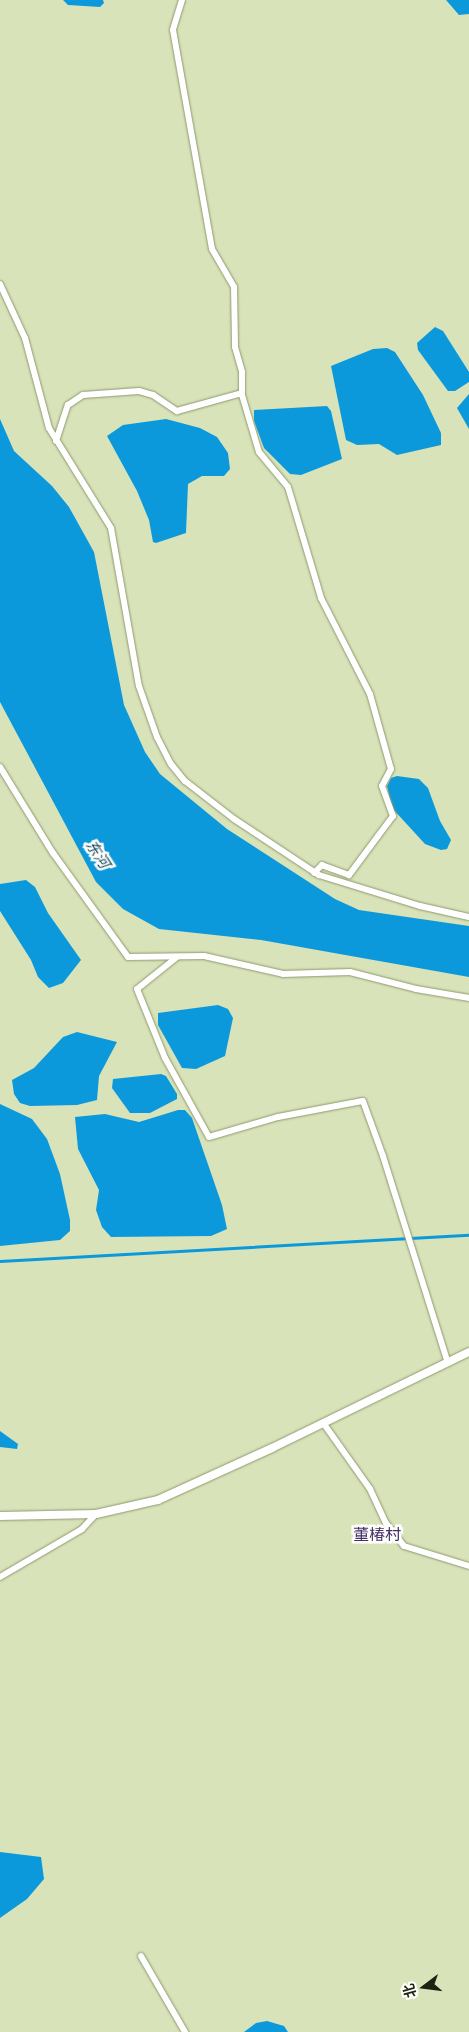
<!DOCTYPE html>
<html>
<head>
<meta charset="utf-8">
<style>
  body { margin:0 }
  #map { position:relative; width:469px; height:2032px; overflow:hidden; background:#d8e3b9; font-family:Manrope,"Noto Sans SC",sans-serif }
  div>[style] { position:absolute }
  .water>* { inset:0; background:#0c99dc }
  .stream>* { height:2.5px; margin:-1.25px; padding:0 1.25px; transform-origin:1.25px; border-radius:1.25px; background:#0c99dc }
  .roads { filter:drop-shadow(0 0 1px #8f9971) drop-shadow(0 0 1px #8f9971) }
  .minor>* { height:6px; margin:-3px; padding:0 3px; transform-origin:3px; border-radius:3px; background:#fff }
  .tertiary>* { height:8px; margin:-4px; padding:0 4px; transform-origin:4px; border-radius:4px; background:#fff }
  span { translate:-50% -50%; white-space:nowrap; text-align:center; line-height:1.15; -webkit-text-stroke:5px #fefffa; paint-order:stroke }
  .water-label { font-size:15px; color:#1a4966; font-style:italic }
  .quarter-label { font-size:16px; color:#452e69 }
  .north { position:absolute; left:399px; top:1962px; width:50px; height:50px; -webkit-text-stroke:4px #fefffa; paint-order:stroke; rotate:255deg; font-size:14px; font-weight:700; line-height:20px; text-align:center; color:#1e2212 }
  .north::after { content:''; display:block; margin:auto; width:18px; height:22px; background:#1e2212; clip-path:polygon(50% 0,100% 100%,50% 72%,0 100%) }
</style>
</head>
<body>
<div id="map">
  <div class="water">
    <i style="clip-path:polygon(63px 0,103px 0,104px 3px,100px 7px,68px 5px)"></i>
    <i style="clip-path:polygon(446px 0,469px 0,469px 14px,459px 15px)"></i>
    <i style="clip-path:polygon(435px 327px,443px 331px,469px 372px,469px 382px,455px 391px,448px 391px,418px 350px,417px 343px)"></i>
    <i style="clip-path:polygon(387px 348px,395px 352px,423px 395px,441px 433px,441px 445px,397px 455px,379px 444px,357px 445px,346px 440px,331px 366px,373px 349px)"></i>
    <i style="clip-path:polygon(469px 394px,469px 429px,457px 408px)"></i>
    <i style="clip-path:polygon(327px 406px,331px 411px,342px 459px,301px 475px,290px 474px,264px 448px,254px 421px,254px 410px)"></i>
    <i style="clip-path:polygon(0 419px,14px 451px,52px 486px,69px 507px,94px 552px,124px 705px,145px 752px,160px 774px,227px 829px,335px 899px,359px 910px,469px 926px,469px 977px,261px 940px,159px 929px,123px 909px,96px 882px,0 702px)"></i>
    <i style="clip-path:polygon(166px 419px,200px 428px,217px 437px,228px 453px,230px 469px,224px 476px,202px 476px,188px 484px,186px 533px,156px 543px,153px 542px,149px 520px,137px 491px,107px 436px,123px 425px)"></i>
    <i style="clip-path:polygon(397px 776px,419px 779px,428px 788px,440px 821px,451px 840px,447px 849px,441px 850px,425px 844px,392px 808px,387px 786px,391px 778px)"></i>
    <i style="clip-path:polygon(26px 880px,35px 887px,48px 913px,81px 960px,63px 983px,49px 988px,38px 977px,31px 960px,0 911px,0 884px)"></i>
    <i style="clip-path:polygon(218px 1005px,228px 1009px,233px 1018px,225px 1056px,196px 1069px,182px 1068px,158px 1025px,158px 1013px)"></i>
    <i style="clip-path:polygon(77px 1032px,117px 1042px,99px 1076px,97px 1100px,77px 1105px,30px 1106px,20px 1103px,14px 1094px,12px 1080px,34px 1068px,63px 1037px)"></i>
    <i style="clip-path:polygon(161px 1074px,166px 1076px,177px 1094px,177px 1099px,150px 1113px,130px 1113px,112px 1088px,113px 1079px)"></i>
    <i style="clip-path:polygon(0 1104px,32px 1119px,47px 1139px,60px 1174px,70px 1220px,70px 1231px,60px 1240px,0 1246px)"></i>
    <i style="clip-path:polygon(178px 1110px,185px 1110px,192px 1118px,222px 1205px,227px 1229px,211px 1236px,111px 1237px,102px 1227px,96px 1210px,99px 1190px,78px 1149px,75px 1117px,105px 1114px,139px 1122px)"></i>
    <i style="clip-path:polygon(0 1431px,18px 1444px,17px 1449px,0 1447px)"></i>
    <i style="clip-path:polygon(0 1852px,41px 1857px,44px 1879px,27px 1899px,0 1918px)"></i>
    <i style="clip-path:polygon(267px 2021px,284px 2026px,288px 2032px,244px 2032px,256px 2023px)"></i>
  </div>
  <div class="stream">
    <i style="left:0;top:1261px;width:470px;rotate:-3.2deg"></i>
  </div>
  <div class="roads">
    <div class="minor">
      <i style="left:182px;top:0;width:31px;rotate:107deg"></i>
      <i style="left:173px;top:30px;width:222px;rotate:79.9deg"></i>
      <i style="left:212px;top:249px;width:44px;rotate:59.9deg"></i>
      <i style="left:234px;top:287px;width:60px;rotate:89deg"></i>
      <i style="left:235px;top:347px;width:26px;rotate:74deg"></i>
      <i style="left:242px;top:372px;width:23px;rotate:90deg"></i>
      <i style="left:242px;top:395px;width:59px;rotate:73.4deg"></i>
      <i style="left:259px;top:452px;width:45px;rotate:50.4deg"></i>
      <i style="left:288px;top:487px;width:116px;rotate:73.4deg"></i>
      <i style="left:321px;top:598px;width:108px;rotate:63deg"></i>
      <i style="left:370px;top:694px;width:78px;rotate:74.4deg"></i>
      <i style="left:391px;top:769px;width:19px;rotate:118deg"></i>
      <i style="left:382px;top:786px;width:32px;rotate:70deg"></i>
      <i style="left:393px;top:816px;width:25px;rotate:127deg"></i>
      <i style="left:378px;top:836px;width:49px;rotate:126.6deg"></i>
      <i style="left:349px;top:875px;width:29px;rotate:-160deg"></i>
      <i style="left:322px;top:865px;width:11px;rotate:135deg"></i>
      <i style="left:0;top:284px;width:60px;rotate:65.2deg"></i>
      <i style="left:25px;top:338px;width:93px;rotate:75.1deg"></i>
      <i style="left:49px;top:428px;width:118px;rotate:58.2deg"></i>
      <i style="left:111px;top:528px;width:160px;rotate:80deg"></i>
      <i style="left:139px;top:686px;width:54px;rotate:70.6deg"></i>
      <i style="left:157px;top:737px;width:30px;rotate:63deg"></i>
      <i style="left:171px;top:764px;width:22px;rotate:51deg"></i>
      <i style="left:185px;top:781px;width:62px;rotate:37.8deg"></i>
      <i style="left:234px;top:819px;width:102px;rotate:33.4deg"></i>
      <i style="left:319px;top:875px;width:106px;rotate:17.1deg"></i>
      <i style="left:420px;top:906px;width:50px;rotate:12.7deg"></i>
      <i style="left:56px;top:441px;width:38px;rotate:-72deg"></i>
      <i style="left:68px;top:405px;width:18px;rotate:-34deg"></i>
      <i style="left:83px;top:395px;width:56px;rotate:-4.1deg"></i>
      <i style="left:139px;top:391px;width:15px;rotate:16deg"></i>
      <i style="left:153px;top:395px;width:29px;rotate:34deg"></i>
      <i style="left:177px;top:411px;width:67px;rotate:-15.5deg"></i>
      <i style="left:0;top:767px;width:101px;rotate:58.4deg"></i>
      <i style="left:53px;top:853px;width:128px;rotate:54.2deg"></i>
      <i style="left:128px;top:957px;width:76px;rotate:-0.8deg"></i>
      <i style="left:204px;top:956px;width:81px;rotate:12.8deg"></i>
      <i style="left:283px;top:974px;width:67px;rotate:-1.7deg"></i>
      <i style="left:350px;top:972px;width:68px;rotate:14.4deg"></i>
      <i style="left:416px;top:989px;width:54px;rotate:9.6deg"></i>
      <i style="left:177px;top:957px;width:51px;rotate:141.3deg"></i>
      <i style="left:137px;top:989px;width:74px;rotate:67.9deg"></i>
      <i style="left:165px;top:1058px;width:90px;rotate:60.9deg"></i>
      <i style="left:209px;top:1137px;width:72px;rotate:-16.2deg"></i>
      <i style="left:278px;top:1117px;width:86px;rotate:-10.7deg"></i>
      <i style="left:363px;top:1101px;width:59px;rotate:70deg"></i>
      <i style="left:383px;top:1156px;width:217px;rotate:72.6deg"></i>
      <i style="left:324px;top:1424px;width:80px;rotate:54.7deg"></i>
      <i style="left:370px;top:1489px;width:38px;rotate:65deg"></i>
      <i style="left:386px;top:1523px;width:29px;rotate:52deg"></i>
      <i style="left:404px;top:1546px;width:68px;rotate:17.1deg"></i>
      <i style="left:0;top:1577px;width:95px;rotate:-30.3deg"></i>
      <i style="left:82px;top:1529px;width:21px;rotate:-47deg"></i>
      <i style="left:141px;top:1956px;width:88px;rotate:59.9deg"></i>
    </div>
    <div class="tertiary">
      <i style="left:0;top:1516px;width:96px;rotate:-1.2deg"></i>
      <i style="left:96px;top:1514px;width:64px;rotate:-12.7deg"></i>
      <i style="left:158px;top:1500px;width:125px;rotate:-24.5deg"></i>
      <i style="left:272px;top:1448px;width:219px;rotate:-26deg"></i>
    </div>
  </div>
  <div class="water-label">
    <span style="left:98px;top:854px;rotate:57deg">东河</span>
  </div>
  <div class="quarter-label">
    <span style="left:377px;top:1534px">董椿村</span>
  </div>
  <div class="north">北</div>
</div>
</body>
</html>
